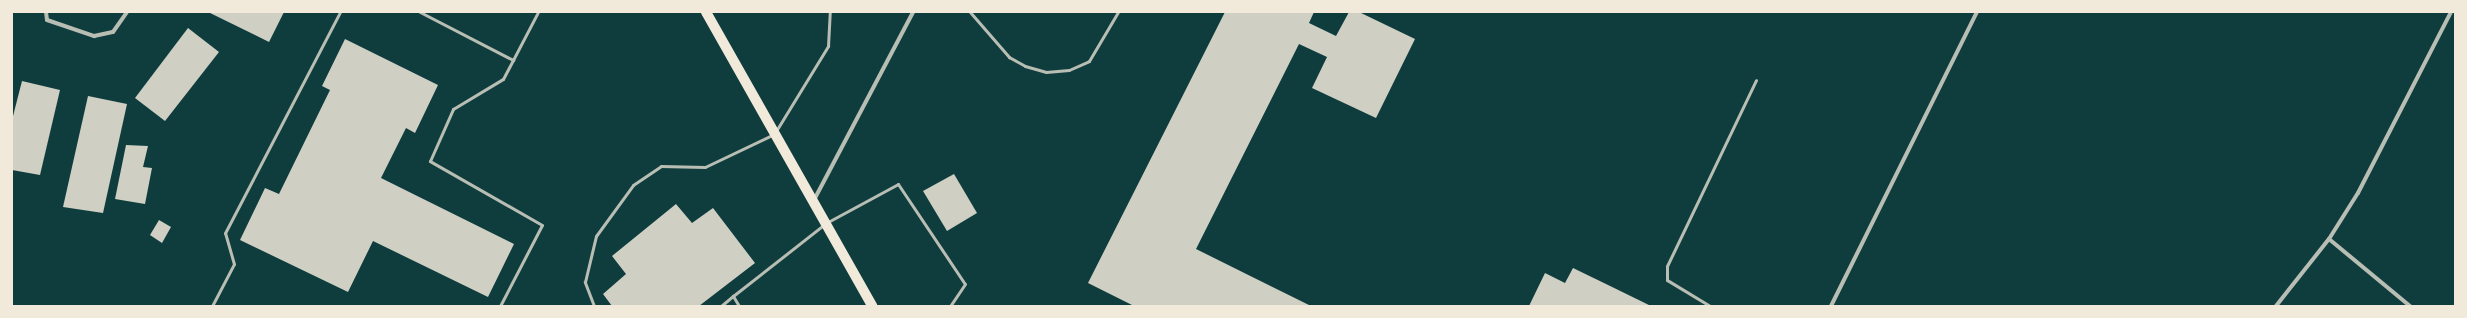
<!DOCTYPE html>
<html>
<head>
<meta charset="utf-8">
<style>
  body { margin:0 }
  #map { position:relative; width:2467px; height:318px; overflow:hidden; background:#0f3d3e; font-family:"Source Sans 3",sans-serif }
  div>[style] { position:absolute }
  .building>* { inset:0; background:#cfcfc3 }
  .service>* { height:3px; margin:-1.5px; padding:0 1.5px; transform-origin:1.5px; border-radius:1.5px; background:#b8beb3 }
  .minor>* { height:4px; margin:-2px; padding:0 2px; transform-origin:2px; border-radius:2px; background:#b8beb3 }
  .primary>* { height:10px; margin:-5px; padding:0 5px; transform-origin:5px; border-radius:5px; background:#f1e9da }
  span { translate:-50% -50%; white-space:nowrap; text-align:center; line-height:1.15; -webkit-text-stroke:4px #f1e9da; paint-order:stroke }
  .frame { position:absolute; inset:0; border:13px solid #f1e9da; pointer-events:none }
</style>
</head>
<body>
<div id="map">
  <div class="building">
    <i style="clip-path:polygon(208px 12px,284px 12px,269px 42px)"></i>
    <i style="clip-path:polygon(1225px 12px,1314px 12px,1309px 23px,1336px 36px,1349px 12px,1359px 12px,1415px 39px,1376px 118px,1312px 88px,1327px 57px,1299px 44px,1196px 249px,1311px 306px,1134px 306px,1088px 283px)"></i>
    <i style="clip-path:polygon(188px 28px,219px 52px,165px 121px,135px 98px)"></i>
    <i style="clip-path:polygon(345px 39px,438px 85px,415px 133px,406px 128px,381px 178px,514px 244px,488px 297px,373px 241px,348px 292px,240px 240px,265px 188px,279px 194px,330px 90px,322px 86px)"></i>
    <i style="clip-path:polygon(22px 81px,60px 90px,40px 175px,12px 170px,12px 120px)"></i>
    <i style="clip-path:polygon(88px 96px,127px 104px,103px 213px,63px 207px)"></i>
    <i style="clip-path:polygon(126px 145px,148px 146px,143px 167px,152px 168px,145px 204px,115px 199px)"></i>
    <i style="clip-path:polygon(954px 174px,977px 213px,947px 231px,923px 191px)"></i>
    <i style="clip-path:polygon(676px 204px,692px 223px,713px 208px,755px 263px,699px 306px,612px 306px,603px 294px,626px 274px,612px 256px)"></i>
    <i style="clip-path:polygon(159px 220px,171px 227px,162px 243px,150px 235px)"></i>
    <i style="clip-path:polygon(1573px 268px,1606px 284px,1651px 306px,1529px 306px,1545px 273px,1565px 283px)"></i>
  </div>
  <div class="service">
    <i style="left:420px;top:12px;width:105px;rotate:27.3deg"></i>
    <i style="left:970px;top:12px;width:60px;rotate:49.1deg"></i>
    <i style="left:1009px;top:57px;width:18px;rotate:29deg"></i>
    <i style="left:1025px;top:66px;width:22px;rotate:16deg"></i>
    <i style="left:1046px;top:72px;width:23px;rotate:-5deg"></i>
    <i style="left:1069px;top:70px;width:22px;rotate:-24deg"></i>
    <i style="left:1089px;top:61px;width:57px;rotate:-59.4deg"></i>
    <i style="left:776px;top:131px;width:100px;rotate:-58.5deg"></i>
    <i style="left:828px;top:46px;width:34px;rotate:-87deg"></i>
    <i style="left:212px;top:306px;width:47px;rotate:-62.4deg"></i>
    <i style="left:234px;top:264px;width:32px;rotate:-106deg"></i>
    <i style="left:225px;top:233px;width:249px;rotate:-62.5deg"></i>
    <i style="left:500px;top:306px;width:91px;rotate:-62.6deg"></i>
    <i style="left:542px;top:225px;width:129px;rotate:-150.3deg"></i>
    <i style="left:430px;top:161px;width:57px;rotate:-66.1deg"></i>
    <i style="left:453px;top:109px;width:58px;rotate:-31deg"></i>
    <i style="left:503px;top:79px;width:76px;rotate:-62.4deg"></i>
    <i style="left:594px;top:306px;width:26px;rotate:-111deg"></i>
    <i style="left:585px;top:282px;width:47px;rotate:-76.6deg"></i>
    <i style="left:596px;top:236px;width:63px;rotate:-54deg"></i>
    <i style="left:633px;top:185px;width:34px;rotate:-34deg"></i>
    <i style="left:661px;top:166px;width:44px;rotate:1.3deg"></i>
    <i style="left:705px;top:167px;width:74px;rotate:-25.5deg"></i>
    <i style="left:721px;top:306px;width:16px;rotate:-40deg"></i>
    <i style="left:739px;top:306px;width:12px;rotate:-121deg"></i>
    <i style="left:733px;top:296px;width:118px;rotate:-38.1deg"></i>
    <i style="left:826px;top:223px;width:82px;rotate:-28.4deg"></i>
    <i style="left:898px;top:184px;width:120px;rotate:56.2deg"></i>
    <i style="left:965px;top:284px;width:27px;rotate:124deg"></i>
    <i style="left:1710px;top:306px;width:50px;rotate:-148.8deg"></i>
    <i style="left:1667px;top:280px;width:14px;rotate:-90deg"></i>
    <i style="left:1667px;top:266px;width:206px;rotate:-64.4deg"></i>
  </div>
  <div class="minor">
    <i style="left:46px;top:12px;width:8px;rotate:83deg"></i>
    <i style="left:47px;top:20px;width:50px;rotate:18.8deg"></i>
    <i style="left:94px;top:36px;width:19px;rotate:-12deg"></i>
    <i style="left:113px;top:32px;width:24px;rotate:-55deg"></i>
    <i style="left:814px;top:200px;width:212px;rotate:-62.2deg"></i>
    <i style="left:2329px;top:239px;width:105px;rotate:39.6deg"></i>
    <i style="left:1831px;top:306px;width:328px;rotate:-63.6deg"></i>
    <i style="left:2276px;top:306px;width:85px;rotate:-51.7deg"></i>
    <i style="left:2329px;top:239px;width:54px;rotate:-57.8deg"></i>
    <i style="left:2358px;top:193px;width:203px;rotate:-62.8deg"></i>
  </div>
  <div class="primary">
    <i style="left:706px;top:12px;width:338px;rotate:60.5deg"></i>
  </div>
  <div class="frame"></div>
</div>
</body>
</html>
